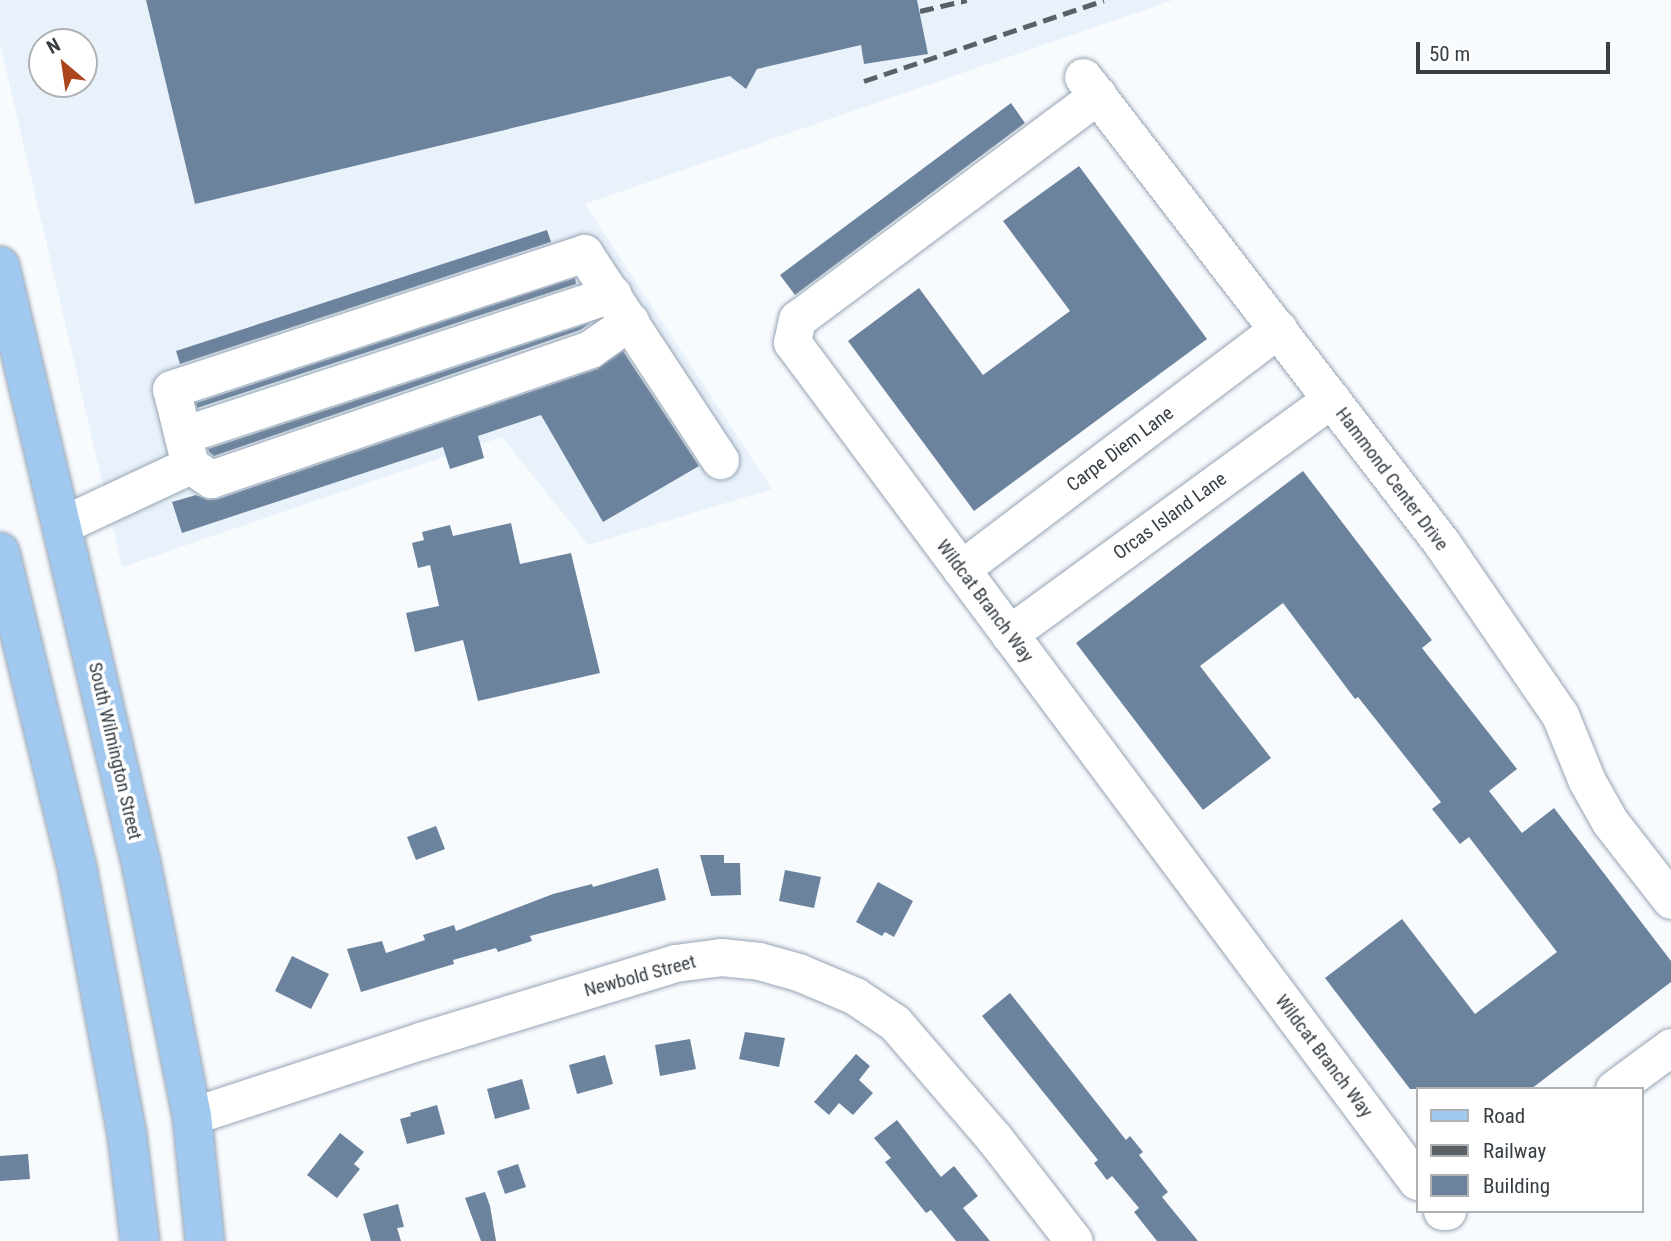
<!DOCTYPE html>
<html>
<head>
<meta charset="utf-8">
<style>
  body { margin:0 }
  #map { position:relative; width:1671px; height:1241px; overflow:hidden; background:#f8fbfe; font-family:"Roboto Condensed",sans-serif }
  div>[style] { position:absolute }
  .built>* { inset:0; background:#e9f2fb }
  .building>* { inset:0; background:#6c839d }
  .roads { filter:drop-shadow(0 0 2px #96a5b4) drop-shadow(0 0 2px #96a5b4) }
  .minor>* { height:37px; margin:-18.5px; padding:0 18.5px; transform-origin:18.5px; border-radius:18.5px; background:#fff }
  .major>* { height:38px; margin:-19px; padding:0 19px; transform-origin:19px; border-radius:19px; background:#a1c8ef }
  .rail>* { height:5px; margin-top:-2.5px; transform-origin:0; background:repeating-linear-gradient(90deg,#5a6066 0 14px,transparent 0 21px) }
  span { translate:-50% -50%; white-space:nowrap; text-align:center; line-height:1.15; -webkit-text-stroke:7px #fff; paint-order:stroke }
  .street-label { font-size:19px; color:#373e44 }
  .legend { position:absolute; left:1416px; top:1087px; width:228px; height:126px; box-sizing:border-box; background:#fff; border:2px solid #afb2b4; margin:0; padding:9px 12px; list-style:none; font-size:21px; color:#373e44 }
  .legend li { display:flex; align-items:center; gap:14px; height:35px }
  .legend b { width:35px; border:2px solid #afb2b4 }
  .north { position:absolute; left:28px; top:28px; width:70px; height:70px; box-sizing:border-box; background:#fff; border:2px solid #afb2b4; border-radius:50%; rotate:331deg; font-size:19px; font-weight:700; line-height:28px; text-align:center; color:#373e44 }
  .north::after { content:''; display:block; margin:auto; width:24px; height:32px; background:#ac461d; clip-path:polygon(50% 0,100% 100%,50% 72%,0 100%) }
  .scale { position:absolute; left:1416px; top:42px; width:194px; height:32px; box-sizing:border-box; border:4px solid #373e44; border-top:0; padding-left:9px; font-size:21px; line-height:24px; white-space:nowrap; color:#373e44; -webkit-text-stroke:5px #fff; paint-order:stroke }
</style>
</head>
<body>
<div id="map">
  <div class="built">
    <i style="clip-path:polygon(evenodd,0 0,1173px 0,585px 204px,772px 489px,588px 545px,502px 437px,122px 567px,0 44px,0 0,42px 42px,84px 42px,84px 84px,42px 84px,42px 42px)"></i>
  </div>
  <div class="building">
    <i style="clip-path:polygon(146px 0,917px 0,928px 54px,864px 64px,861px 45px,757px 69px,746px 89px,730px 76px,195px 204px)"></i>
    <i style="clip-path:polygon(1011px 103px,1025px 123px,795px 295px,780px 275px)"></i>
    <i style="clip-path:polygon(1079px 166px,1207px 339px,974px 511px,848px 341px,919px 288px,983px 375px,1070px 311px,1003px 221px)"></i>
    <i style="clip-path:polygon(547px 230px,551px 242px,180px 364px,176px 351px)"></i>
    <i style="clip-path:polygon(575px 278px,576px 284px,197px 408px,196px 403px)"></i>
    <i style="clip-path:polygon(590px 323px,580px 330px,214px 456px,209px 452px,208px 449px)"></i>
    <i style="clip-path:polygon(623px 351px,699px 466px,603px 522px,541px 415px,478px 436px,484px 458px,450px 469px,443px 447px,182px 533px,172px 502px,196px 495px,208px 500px,218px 499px,597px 369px)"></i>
    <i style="clip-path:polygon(1303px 471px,1432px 640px,1422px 648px,1517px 769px,1489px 791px,1522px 833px,1554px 808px,1671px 961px,1671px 982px,1531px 1089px,1410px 1089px,1325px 978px,1402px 919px,1475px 1014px,1557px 952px,1469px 837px,1460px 844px,1432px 809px,1441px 802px,1358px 697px,1355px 699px,1283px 603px,1200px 666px,1271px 758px,1203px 810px,1076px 643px)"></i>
    <i style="clip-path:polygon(511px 523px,520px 564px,571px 553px,600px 673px,478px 701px,463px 640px,415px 652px,406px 613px,439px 606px,430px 565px,418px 568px,412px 543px,424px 540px,422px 532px,450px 525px,453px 536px)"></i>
    <i style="clip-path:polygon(436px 826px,445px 849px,416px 860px,407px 837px)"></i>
    <i style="clip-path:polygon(700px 855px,724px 855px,724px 863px,740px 863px,741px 895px,711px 896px)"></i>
    <i style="clip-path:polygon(658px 868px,666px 900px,530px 936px,532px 941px,498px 952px,496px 948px,453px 960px,454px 964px,361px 992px,347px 949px,382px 941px,386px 953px,425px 940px,423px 935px,454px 925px,456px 931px,553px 894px,592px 884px,593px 887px)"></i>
    <i style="clip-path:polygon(785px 870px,821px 877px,814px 908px,779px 901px)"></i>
    <i style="clip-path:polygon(878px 882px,913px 901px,894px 937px,885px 932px,882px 936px,856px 922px)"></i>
    <i style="clip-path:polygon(292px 956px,329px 974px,311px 1009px,275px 991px)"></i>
    <i style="clip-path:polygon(1010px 993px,1126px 1140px,1130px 1136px,1143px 1152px,1139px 1155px,1168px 1192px,1162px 1197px,1198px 1241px,1157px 1241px,1134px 1212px,1139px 1208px,1112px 1176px,1107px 1180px,1094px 1163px,1098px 1160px,982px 1016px)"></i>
    <i style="clip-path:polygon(745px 1032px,785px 1038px,779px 1067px,739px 1059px)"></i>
    <i style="clip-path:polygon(690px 1039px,696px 1069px,660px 1076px,655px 1045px)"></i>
    <i style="clip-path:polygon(856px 1054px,870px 1066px,859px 1080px,873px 1093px,853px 1115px,839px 1103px,829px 1115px,814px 1102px)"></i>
    <i style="clip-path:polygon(605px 1055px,613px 1084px,577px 1094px,569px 1065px)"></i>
    <i style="clip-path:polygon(522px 1079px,530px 1109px,495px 1119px,487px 1089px)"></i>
    <i style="clip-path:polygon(437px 1105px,445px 1134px,407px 1144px,400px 1119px,411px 1116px,410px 1113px)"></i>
    <i style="clip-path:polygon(897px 1120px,941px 1177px,954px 1166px,978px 1196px,963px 1208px,990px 1241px,956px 1241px,931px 1210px,926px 1213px,885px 1162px,891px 1158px,874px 1138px)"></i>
    <i style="clip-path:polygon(340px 1133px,364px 1152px,354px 1164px,360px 1169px,337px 1198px,307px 1175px)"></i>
    <i style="clip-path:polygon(28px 1154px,30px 1179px,0 1181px,0 1156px)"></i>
    <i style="clip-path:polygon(518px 1164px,526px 1187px,505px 1194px,497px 1171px)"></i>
    <i style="clip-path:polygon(485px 1192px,490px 1206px,496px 1241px,481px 1241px,465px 1198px)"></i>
    <i style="clip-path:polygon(398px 1204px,404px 1227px,397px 1228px,401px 1241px,371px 1241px,363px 1214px)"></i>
  </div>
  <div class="roads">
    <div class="minor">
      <i style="left:1083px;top:77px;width:587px;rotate:52.41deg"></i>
      <i style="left:1441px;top:542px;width:210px;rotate:55.5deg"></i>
      <i style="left:1560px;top:715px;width:71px;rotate:67.8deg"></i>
      <i style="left:1587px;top:781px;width:47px;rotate:60.7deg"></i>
      <i style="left:1610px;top:822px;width:99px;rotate:52deg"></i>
      <i style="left:1098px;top:95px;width:375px;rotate:143.3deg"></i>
      <i style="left:797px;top:319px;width:24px;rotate:102deg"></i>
      <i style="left:792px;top:342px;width:1046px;rotate:53.32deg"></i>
      <i style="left:183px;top:435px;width:452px;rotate:-18.2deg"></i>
      <i style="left:190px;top:465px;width:25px;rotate:34deg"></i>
      <i style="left:211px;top:479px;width:401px;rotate:-18.9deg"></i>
      <i style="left:590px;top:349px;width:49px;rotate:-35deg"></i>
      <i style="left:62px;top:525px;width:141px;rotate:-25.1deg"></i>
      <i style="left:190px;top:465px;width:78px;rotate:-104deg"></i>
      <i style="left:171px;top:389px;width:435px;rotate:-18.2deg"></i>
      <i style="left:584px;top:253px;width:248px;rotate:56.7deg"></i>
      <i style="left:961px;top:569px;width:398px;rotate:-37.1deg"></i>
      <i style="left:1009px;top:634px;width:399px;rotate:-36.1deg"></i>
      <i style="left:1614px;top:1089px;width:71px;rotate:-36.4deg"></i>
      <i style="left:192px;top:1116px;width:240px;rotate:-18.2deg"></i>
      <i style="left:420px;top:1041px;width:267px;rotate:-17deg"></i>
      <i style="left:675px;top:963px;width:46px;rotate:-7.4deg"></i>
      <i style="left:721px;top:957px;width:38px;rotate:6deg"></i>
      <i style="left:759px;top:961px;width:41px;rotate:15.8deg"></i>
      <i style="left:798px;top:972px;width:62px;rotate:22.8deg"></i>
      <i style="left:855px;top:996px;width:48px;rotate:34deg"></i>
      <i style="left:895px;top:1023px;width:152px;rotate:49.3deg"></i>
      <i style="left:994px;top:1138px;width:130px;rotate:52.2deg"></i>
      <i style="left:1442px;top:1211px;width:5px"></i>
    </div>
    <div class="major">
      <i style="left:0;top:266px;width:613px;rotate:76.71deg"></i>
      <i style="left:141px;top:863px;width:258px;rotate:78.6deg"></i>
      <i style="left:192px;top:1116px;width:126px;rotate:84.1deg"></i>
      <i style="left:0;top:552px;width:330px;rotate:76.3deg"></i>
      <i style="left:78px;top:873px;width:267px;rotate:79.4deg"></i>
      <i style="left:127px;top:1135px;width:107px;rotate:83deg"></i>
    </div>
  </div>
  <div class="rail">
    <i style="left:920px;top:11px;width:48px;rotate:-13.2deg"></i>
    <i style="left:864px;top:81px;width:253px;rotate:-18.6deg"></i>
  </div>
  <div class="street-label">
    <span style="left:1120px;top:449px;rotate:-37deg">Carpe Diem Lane</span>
    <span style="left:1392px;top:479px;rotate:53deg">Hammond Center Drive</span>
    <span style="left:1170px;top:516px;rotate:-36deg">Orcas Island Lane</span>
    <span style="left:985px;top:601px;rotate:53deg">Wildcat Branch Way</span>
    <span style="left:115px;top:751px;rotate:77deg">South Wilmington Street</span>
    <span style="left:640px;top:976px;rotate:-15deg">Newbold Street</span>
    <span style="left:1324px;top:1056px;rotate:53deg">Wildcat Branch Way</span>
  </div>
  <ul class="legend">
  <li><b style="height:9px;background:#a1c8ef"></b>Road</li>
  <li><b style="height:9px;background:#5a6066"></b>Railway</li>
  <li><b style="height:19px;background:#6c839d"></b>Building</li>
  </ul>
  <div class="north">N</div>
  <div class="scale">50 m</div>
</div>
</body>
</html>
